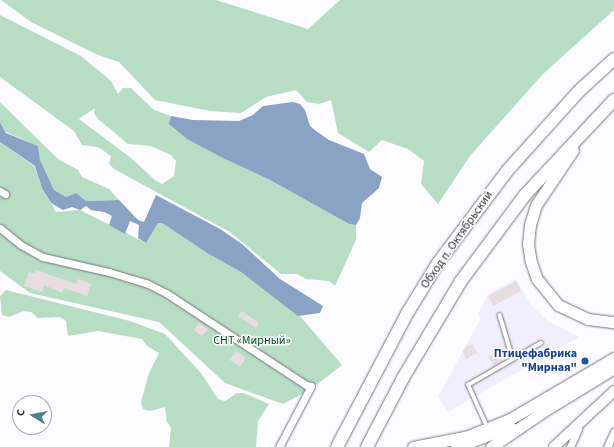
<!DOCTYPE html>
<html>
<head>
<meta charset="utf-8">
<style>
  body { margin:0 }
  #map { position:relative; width:614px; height:447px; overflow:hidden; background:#fcfbff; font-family:"Source Sans 3",sans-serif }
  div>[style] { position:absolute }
  .built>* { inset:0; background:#f1effd }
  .green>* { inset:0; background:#b8ddc5 }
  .water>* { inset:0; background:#8aa2c4 }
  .building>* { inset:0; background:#e8dde0 }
  .roads { filter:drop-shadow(0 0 1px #77757e) drop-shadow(0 0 1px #77757e) }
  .service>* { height:3.5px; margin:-1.75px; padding:0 1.75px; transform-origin:1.75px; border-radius:1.75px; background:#fff }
  .minor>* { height:7px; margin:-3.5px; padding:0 3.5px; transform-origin:3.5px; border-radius:3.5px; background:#fff }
  .secondary>* { height:10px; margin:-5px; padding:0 5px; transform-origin:5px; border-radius:5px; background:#fff }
  .primary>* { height:11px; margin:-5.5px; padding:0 5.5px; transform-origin:5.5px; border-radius:5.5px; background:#fff }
  .trunk>* { height:12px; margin:-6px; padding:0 6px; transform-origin:6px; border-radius:6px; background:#fff }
  .dots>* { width:11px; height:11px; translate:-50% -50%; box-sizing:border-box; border:2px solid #fff; border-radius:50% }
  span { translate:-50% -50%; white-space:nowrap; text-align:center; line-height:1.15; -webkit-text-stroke:3px #fff; paint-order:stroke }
  .street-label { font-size:12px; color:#2b2b2e }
  .park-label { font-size:12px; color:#044d2c }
  .transit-label { font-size:12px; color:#164399; font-weight:700 }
  .right { translate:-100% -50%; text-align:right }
  .north { position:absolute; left:12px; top:395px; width:40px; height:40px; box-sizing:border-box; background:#fff; border:1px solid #aaaaab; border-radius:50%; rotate:281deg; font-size:11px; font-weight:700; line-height:16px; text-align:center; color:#2b2b2e }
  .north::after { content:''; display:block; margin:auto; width:14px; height:18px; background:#428595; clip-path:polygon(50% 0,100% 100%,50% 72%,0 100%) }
</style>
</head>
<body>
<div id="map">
  <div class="built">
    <i style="clip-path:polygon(516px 279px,532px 306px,547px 320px,579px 337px,448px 412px,438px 397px,481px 318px,478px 315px,488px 294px)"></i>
  </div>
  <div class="green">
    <i style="clip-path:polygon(1px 0,216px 0,308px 29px,340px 0,614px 0,614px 10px,543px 74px,470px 156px,438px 204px,421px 184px,424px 161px,408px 149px,382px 140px,369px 152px,338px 133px,331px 100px,319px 104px,307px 102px,296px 90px,266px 97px,241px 113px,210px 111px,155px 100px,119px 62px,98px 55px,31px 22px)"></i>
    <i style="clip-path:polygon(evenodd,0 15px,81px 56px,111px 81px,118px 94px,123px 88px,131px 88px,154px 110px,171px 116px,170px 124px,227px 160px,270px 180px,349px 224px,356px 225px,356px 240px,335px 286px,329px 281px,306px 279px,297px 274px,281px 274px,230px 232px,114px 169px,109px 164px,111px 156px,98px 147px,82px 145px,74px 131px,0 77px,0 15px,95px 108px,94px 113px,98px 119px,128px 144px,151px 146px,171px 155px,176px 161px,174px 176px,162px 184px,155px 180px,131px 158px,79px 119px,95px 108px)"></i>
    <i style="clip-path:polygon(0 102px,58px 159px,78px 170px,82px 177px,109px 189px,119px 200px,86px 201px,76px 193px,66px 197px,54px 190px,40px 160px,38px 146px,6px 132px,0 122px)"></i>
    <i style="clip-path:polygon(0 142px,35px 167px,42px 188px,56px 212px,80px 210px,146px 243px,158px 223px,162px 223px,207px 253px,241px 272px,300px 316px,342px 365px,311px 389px,283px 404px,225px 383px,159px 322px,30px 293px,0 271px)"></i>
    <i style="clip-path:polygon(6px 290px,130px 321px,165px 334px,201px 373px,218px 399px,225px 401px,237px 393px,244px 393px,269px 404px,258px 421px,256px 447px,169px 447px,171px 428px,167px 422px,165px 407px,150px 411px,143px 409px,141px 402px,149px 373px,159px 353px,147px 346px,142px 339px,98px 331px,68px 336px,66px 321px,60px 317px,38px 318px,31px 312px,24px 311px,9px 317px,2px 315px,0 296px)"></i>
  </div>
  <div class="water">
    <i style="clip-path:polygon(293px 102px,300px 104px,305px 110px,310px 126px,316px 131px,329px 140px,364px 154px,370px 169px,382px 177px,379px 188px,362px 203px,360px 218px,356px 225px,349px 224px,270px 180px,227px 160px,187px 139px,169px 124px,171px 116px,193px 120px,239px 121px,253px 115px,263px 106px)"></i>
    <i style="clip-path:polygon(0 122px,6px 133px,38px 146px,40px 160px,54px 190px,66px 197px,76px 193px,86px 201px,119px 200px,138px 220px,144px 222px,156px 195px,220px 229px,242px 244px,280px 279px,323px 306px,320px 313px,298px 316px,241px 272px,207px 253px,162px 223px,158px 223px,146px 243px,138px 238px,139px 225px,130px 221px,125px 234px,109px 225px,112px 216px,104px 212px,91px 210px,86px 206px,80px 210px,72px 207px,63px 210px,51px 203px,42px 188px,35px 166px,0 142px)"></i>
  </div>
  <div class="building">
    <i style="clip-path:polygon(36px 270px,76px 284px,78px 279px,91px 284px,87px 296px,64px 288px,62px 293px,44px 285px,42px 292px,24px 286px,29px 272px,35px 274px)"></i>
    <i style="clip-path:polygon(516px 281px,521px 291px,493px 306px,488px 296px)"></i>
    <i style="clip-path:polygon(242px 311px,259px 323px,256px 328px,238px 316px)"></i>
    <i style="clip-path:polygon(199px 323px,208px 329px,202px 336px,194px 330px)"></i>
    <i style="clip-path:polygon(473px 344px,477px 353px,466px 359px,463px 352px,465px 347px)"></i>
    <i style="clip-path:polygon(236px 351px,246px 357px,240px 367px,230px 360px)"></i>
    <i style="clip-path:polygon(498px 351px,503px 361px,494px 366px,488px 356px)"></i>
  </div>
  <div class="roads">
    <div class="service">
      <i style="left:500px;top:315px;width:46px;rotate:73.5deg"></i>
      <i style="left:487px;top:427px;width:46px;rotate:-114.3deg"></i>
      <i style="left:468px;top:385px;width:84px;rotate:-29.9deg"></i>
    </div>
    <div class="minor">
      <i style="left:0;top:191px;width:6px;rotate:31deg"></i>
      <i style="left:0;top:228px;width:27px;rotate:39deg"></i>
      <i style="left:21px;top:245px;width:25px;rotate:29deg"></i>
      <i style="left:43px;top:257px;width:68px;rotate:12.8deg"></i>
      <i style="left:109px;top:272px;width:39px;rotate:17deg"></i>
      <i style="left:146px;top:283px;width:22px;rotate:27deg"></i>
      <i style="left:166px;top:293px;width:168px;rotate:33.3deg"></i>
      <i style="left:306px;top:385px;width:5px;rotate:11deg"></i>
      <i style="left:311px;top:386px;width:69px;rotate:117.7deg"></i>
      <i style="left:570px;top:447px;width:20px;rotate:-66deg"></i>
      <i style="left:607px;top:447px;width:17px;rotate:-65deg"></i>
    </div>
    <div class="secondary">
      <i style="left:554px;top:447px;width:82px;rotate:-43deg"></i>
    </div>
    <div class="primary">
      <i style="left:573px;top:150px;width:66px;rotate:123.9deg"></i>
      <i style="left:536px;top:205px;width:21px;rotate:107deg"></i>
      <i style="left:530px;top:225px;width:19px;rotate:96deg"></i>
      <i style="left:528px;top:244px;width:18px;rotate:81deg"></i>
      <i style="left:531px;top:262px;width:18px;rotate:71deg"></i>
      <i style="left:537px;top:279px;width:33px;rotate:51deg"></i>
      <i style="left:558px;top:305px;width:33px;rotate:25deg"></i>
      <i style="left:588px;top:319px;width:26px;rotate:7deg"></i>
      <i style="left:413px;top:447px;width:56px;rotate:-11.3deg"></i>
      <i style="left:468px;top:436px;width:45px;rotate:-22deg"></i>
      <i style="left:510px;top:419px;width:121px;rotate:-30.4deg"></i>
      <i style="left:456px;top:447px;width:58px;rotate:-20.3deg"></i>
      <i style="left:491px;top:447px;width:68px;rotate:-34.2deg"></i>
      <i style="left:547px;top:409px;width:79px;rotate:-31.5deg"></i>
    </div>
    <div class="trunk">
      <i style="left:337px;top:447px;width:153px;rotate:-62.3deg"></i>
      <i style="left:408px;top:312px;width:57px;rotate:-58.5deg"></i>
      <i style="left:438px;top:263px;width:115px;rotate:-53.1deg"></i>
      <i style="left:507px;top:171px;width:108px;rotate:-48deg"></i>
      <i style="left:579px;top:91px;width:47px;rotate:-42.4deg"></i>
      <i style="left:367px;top:447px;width:78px;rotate:-62.4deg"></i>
      <i style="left:403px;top:378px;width:113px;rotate:-59.1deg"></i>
      <i style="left:461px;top:281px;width:107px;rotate:-53.3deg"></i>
      <i style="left:525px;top:195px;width:130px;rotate:-46.9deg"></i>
    </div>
  </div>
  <div class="dots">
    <i style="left:585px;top:361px;background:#1a4fb4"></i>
  </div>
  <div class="street-label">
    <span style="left:457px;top:240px;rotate:-55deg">Обход п. Октябрьский</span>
  </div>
  <div class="park-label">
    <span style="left:252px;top:341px">СНТ «Мирный»</span>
  </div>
  <div class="transit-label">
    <span class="right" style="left:577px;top:361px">Птицефабрика<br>"Мирная"</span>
  </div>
  <div class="north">С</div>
</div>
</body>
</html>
